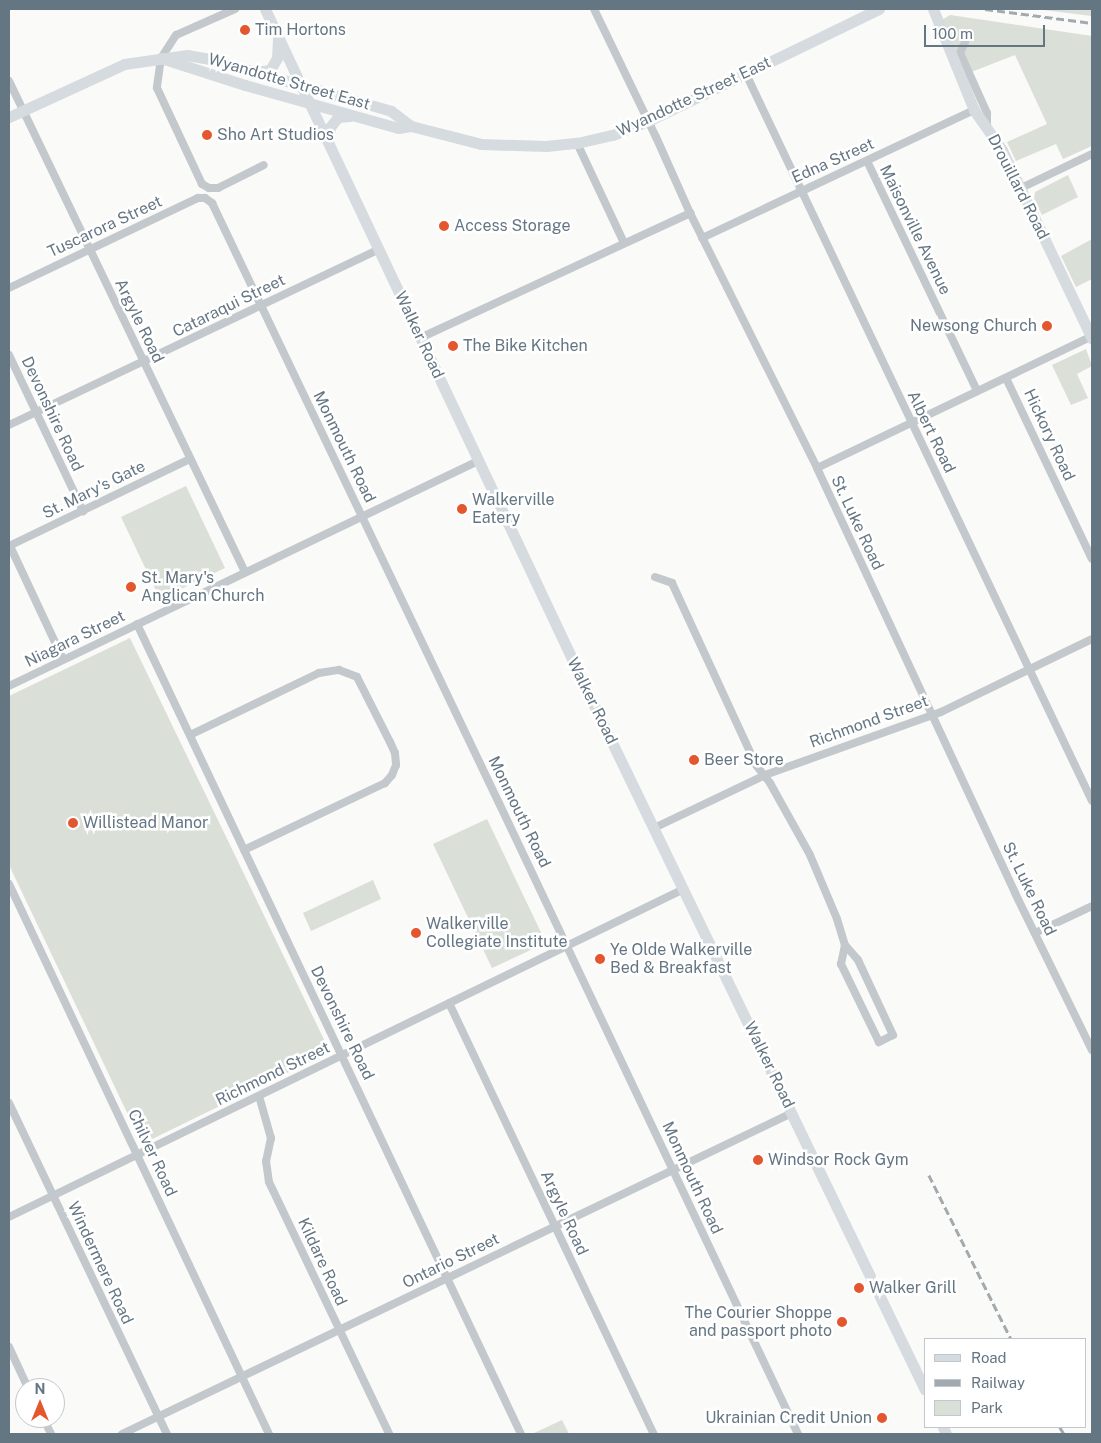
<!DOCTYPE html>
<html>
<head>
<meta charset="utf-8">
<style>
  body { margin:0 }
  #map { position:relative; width:1101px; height:1443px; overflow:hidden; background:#fafaf8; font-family:"Public Sans",sans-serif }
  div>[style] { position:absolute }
  .green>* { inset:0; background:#dadfd7 }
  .street>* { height:8px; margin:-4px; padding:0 4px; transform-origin:4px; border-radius:4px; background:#c3c8cc }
  .secondary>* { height:11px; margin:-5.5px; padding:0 5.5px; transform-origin:5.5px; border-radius:5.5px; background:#d6dbdf }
  .rail>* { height:2.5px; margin-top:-1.25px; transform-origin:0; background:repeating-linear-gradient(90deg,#a2aab0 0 8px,transparent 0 12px) }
  .dots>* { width:14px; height:14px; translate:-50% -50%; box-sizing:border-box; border:2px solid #fff; border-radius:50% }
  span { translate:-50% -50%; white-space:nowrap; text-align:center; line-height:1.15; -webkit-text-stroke:5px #fff; paint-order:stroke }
  .poi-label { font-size:16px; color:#657683 }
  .left { translate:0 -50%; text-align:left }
  .right { translate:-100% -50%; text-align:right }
  .street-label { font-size:16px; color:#657683 }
  .frame { position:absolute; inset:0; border:10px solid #657683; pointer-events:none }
  .legend { position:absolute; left:924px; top:1338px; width:162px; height:90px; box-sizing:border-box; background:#fff; border:1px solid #c1c8cd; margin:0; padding:6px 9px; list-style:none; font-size:15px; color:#657683 }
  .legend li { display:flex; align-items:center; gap:10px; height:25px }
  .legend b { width:25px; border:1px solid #c1c8cd }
  .north { position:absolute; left:15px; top:1378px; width:50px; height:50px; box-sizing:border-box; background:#fff; border:1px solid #c1c8cd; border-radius:50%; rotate:0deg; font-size:14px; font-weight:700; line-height:20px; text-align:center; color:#657683 }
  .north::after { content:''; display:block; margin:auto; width:18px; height:22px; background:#e4572e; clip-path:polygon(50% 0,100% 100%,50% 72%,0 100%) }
  .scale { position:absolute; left:924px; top:25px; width:121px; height:22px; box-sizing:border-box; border:2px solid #657683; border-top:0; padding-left:6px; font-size:15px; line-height:18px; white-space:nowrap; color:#657683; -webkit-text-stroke:4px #fff; paint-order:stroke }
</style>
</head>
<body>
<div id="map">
  <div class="green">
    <i style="clip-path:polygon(1035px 9px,1092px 9px,1092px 16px)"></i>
    <i style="clip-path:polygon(950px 15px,1092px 36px,1092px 146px,1063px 159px,1056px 144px,1016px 161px,1007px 142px,1047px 124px,1015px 55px,966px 74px,942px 20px)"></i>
    <i style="clip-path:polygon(1068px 175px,1078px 197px,1042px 215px,1034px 199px,1035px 192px)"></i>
    <i style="clip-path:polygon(1092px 239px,1092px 279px,1076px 287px,1061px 256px)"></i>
    <i style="clip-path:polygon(1086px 349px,1092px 366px,1077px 374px,1088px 398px,1071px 405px,1052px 365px)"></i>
    <i style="clip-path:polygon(186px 486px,225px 568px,160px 599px,121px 517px)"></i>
    <i style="clip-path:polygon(130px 638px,330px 1052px,142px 1144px,9px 865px,9px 696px)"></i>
    <i style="clip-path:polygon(487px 819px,546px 943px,492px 968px,433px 844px)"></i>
    <i style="clip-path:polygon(373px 880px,381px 899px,311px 931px,303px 913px)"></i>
    <i style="clip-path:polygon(562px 1420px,569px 1434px,532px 1434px)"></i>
  </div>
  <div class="street">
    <i style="left:235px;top:9px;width:64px;rotate:156.2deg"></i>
    <i style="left:176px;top:35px;width:27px;rotate:123deg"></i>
    <i style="left:161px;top:58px;width:30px;rotate:98deg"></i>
    <i style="left:157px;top:88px;width:106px;rotate:64.9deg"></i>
    <i style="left:202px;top:184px;width:8px;rotate:30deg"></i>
    <i style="left:209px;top:188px;width:9px"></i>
    <i style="left:218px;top:188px;width:51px;rotate:-26.6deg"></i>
    <i style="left:594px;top:9px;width:142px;rotate:64.2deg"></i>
    <i style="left:656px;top:137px;width:83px;rotate:65.9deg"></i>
    <i style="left:690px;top:213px;width:285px;rotate:63.5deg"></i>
    <i style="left:817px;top:468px;width:469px;rotate:65deg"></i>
    <i style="left:1015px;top:893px;width:175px;rotate:63.9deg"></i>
    <i style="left:965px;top:42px;width:12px;rotate:114deg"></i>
    <i style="left:960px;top:53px;width:66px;rotate:65.8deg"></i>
    <i style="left:987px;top:113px;width:13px;rotate:90deg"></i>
    <i style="left:746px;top:74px;width:805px;rotate:64.55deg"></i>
    <i style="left:9px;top:81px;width:545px;rotate:64.33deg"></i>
    <i style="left:577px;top:143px;width:110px;rotate:64.8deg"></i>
    <i style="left:867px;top:161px;width:255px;rotate:64.4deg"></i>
    <i style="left:1021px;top:188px;width:79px;rotate:-25.6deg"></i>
    <i style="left:702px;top:238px;width:301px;rotate:-25.2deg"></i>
    <i style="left:9px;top:288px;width:209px;rotate:-25.5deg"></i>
    <i style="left:198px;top:198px;width:7px"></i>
    <i style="left:205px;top:198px;width:9px;rotate:36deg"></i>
    <i style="left:212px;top:203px;width:665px;rotate:64.44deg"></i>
    <i style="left:499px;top:803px;width:698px;rotate:64.65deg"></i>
    <i style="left:420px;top:338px;width:298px;rotate:-24.8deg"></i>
    <i style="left:9px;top:355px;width:173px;rotate:64.6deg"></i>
    <i style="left:1006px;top:378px;width:200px;rotate:64.6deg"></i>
    <i style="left:9px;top:425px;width:410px;rotate:-25.4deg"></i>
    <i style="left:817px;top:468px;width:305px;rotate:-25.6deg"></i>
    <i style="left:9px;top:546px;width:201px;rotate:-25.7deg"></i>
    <i style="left:10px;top:546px;width:125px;rotate:64.9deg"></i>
    <i style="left:655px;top:577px;width:18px;rotate:19deg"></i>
    <i style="left:672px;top:583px;width:200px;rotate:65.2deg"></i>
    <i style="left:756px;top:765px;width:23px;rotate:52deg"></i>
    <i style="left:770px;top:783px;width:82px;rotate:60.9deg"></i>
    <i style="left:810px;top:855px;width:69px;rotate:67.1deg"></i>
    <i style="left:837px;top:919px;width:27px;rotate:73deg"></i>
    <i style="left:845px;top:945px;width:20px;rotate:49deg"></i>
    <i style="left:858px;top:960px;width:83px;rotate:65deg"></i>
    <i style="left:893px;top:1035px;width:16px;rotate:153deg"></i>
    <i style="left:879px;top:1042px;width:87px;rotate:-116deg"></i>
    <i style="left:841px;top:964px;width:19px;rotate:-78deg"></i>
    <i style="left:137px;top:624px;width:896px;rotate:64.64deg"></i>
    <i style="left:9px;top:686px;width:520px;rotate:-25.63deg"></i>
    <i style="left:190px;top:735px;width:143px;rotate:-25.7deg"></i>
    <i style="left:319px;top:673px;width:20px;rotate:-9deg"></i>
    <i style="left:339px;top:670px;width:19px;rotate:21deg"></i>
    <i style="left:357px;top:677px;width:73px;rotate:63.1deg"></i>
    <i style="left:390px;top:742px;width:12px;rotate:66deg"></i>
    <i style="left:395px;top:753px;width:12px;rotate:85deg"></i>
    <i style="left:396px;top:765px;width:11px;rotate:112deg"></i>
    <i style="left:392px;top:775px;width:11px;rotate:131deg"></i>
    <i style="left:385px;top:783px;width:156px;rotate:154.6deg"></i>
    <i style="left:654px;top:828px;width:123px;rotate:-25.5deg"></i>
    <i style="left:765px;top:775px;width:187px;rotate:-19.7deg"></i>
    <i style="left:941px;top:712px;width:168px;rotate:-25.8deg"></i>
    <i style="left:9px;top:884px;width:608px;rotate:64.7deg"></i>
    <i style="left:1035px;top:933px;width:63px;rotate:-25.3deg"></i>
    <i style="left:449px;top:1003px;width:477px;rotate:64.6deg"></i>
    <i style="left:259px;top:1096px;width:44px;rotate:74.1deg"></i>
    <i style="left:271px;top:1138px;width:24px;rotate:102deg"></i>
    <i style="left:266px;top:1161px;width:21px;rotate:82deg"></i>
    <i style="left:269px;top:1182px;width:279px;rotate:64.5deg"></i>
    <i style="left:9px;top:1103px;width:367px;rotate:64.5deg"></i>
    <i style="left:9px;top:1217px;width:750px;rotate:-25.92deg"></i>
    <i style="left:9px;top:1347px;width:45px;rotate:65.1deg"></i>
    <i style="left:43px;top:1418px;width:18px;rotate:63deg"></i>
    <i style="left:122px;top:1434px;width:743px;rotate:-25.6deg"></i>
  </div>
  <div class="secondary">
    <i style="left:265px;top:9px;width:763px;rotate:64.71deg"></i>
    <i style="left:591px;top:699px;width:767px;rotate:64.2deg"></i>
    <i style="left:933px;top:9px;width:109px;rotate:67.9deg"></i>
    <i style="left:974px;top:110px;width:49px;rotate:55deg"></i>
    <i style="left:1002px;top:150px;width:209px;rotate:64.5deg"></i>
    <i style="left:161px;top:58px;width:88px;rotate:17.8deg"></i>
    <i style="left:245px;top:85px;width:159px;rotate:15.7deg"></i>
    <i style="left:398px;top:128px;width:13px;rotate:-9deg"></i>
    <i style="left:411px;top:126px;width:72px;rotate:14.4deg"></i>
    <i style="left:481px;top:144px;width:65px;rotate:1.8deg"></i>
    <i style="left:546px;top:146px;width:31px;rotate:-6deg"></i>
    <i style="left:577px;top:143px;width:37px;rotate:-13deg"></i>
    <i style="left:613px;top:135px;width:38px;rotate:-22deg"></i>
    <i style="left:648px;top:121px;width:257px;rotate:-25.9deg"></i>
    <i style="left:256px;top:72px;width:14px;rotate:-8deg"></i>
    <i style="left:270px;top:70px;width:14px;rotate:-60deg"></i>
    <i style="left:277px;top:58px;width:19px;rotate:-87deg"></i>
    <i style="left:9px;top:117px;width:127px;rotate:-24.7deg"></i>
    <i style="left:124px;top:64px;width:64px;rotate:-8.1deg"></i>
    <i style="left:187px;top:55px;width:23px;rotate:10deg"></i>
    <i style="left:210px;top:59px;width:188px;rotate:16deg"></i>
    <i style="left:391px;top:111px;width:25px;rotate:37deg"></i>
    <i style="left:328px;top:140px;width:13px;rotate:-81deg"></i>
    <i style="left:330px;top:127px;width:13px;rotate:-51deg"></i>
    <i style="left:338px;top:117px;width:12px;rotate:-5deg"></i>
    <i style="left:943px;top:1427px;width:8px;rotate:67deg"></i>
  </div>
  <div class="rail">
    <i style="left:985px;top:9px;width:108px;rotate:7.5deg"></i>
    <i style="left:929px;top:1175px;width:183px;rotate:63.4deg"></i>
    <i style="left:1060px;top:1427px;width:8px;rotate:60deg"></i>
  </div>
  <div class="dots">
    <i style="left:245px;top:30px;background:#e4572e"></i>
    <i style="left:207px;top:135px;background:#e4572e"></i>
    <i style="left:444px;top:226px;background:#e4572e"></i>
    <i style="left:1047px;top:326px;background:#e4572e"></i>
    <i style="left:453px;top:346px;background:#e4572e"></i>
    <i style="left:462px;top:509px;background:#e4572e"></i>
    <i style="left:131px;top:587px;background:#e4572e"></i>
    <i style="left:694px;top:760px;background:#e4572e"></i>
    <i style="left:73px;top:823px;background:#e4572e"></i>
    <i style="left:416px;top:933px;background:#e4572e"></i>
    <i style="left:600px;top:959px;background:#e4572e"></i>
    <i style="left:758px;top:1160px;background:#e4572e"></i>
    <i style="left:859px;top:1288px;background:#e4572e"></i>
    <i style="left:842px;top:1322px;background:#e4572e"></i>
    <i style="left:882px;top:1418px;background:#e4572e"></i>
  </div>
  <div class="poi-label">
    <span class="left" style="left:255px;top:30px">Tim Hortons</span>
    <span class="left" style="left:217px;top:135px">Sho Art Studios</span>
    <span class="left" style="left:454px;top:226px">Access Storage</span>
    <span class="right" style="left:1037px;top:326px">Newsong Church</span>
    <span class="left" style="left:463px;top:346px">The Bike Kitchen</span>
    <span class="left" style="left:472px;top:509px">Walkerville<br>Eatery</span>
    <span class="left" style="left:141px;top:587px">St. Mary's<br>Anglican Church</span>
    <span class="left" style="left:704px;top:760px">Beer Store</span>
    <span class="left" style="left:83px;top:823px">Willistead Manor</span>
    <span class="left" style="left:426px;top:933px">Walkerville<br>Collegiate Institute</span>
    <span class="left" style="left:610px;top:959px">Ye Olde Walkerville<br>Bed &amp; Breakfast</span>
    <span class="left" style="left:768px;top:1160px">Windsor Rock Gym</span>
    <span class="left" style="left:869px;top:1288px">Walker Grill</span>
    <span class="right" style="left:832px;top:1322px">The Courier Shoppe<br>and passport photo</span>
    <span class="right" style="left:872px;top:1418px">Ukrainian Credit Union</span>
  </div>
  <div class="street-label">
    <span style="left:289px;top:82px;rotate:16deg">Wyandotte Street East</span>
    <span style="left:694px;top:97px;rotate:-25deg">Wyandotte Street East</span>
    <span style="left:833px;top:161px;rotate:-24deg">Edna Street</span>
    <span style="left:1018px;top:187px;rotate:63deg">Drouillard Road</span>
    <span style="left:105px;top:227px;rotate:-25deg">Tuscarora Street</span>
    <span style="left:915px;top:230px;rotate:64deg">Maisonville Avenue</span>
    <span style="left:229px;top:306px;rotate:-26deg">Cataraqui Street</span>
    <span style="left:139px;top:321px;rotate:64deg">Argyle Road</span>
    <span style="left:419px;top:335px;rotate:65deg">Walker Road</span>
    <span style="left:52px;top:414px;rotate:65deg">Devonshire Road</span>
    <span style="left:931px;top:432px;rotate:64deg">Albert Road</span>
    <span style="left:1049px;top:435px;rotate:65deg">Hickory Road</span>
    <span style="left:344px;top:447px;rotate:64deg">Monmouth Road</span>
    <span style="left:94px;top:490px;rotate:-26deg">St. Mary's Gate</span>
    <span style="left:857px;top:523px;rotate:65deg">St. Luke Road</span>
    <span style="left:75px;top:639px;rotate:-26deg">Niagara Street</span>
    <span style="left:592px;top:701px;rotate:64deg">Walker Road</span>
    <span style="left:869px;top:722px;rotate:-20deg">Richmond Street</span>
    <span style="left:519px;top:812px;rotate:64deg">Monmouth Road</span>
    <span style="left:1029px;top:889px;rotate:64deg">St. Luke Road</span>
    <span style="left:342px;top:1023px;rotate:64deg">Devonshire Road</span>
    <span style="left:769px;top:1065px;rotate:64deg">Walker Road</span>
    <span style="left:273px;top:1074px;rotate:-26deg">Richmond Street</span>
    <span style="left:152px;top:1153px;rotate:65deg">Chilver Road</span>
    <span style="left:692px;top:1178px;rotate:65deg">Monmouth Road</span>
    <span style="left:564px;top:1213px;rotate:65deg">Argyle Road</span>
    <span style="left:451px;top:1261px;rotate:-26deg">Ontario Street</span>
    <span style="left:322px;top:1262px;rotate:65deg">Kildare Road</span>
    <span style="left:100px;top:1263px;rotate:65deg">Windermere Road</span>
  </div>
  <div class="frame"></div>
  <ul class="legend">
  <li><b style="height:6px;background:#d6dbdf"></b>Road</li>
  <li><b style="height:6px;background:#a2aab0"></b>Railway</li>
  <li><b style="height:14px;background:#dadfd7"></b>Park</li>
  </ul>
  <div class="north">N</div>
  <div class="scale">100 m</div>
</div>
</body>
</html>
